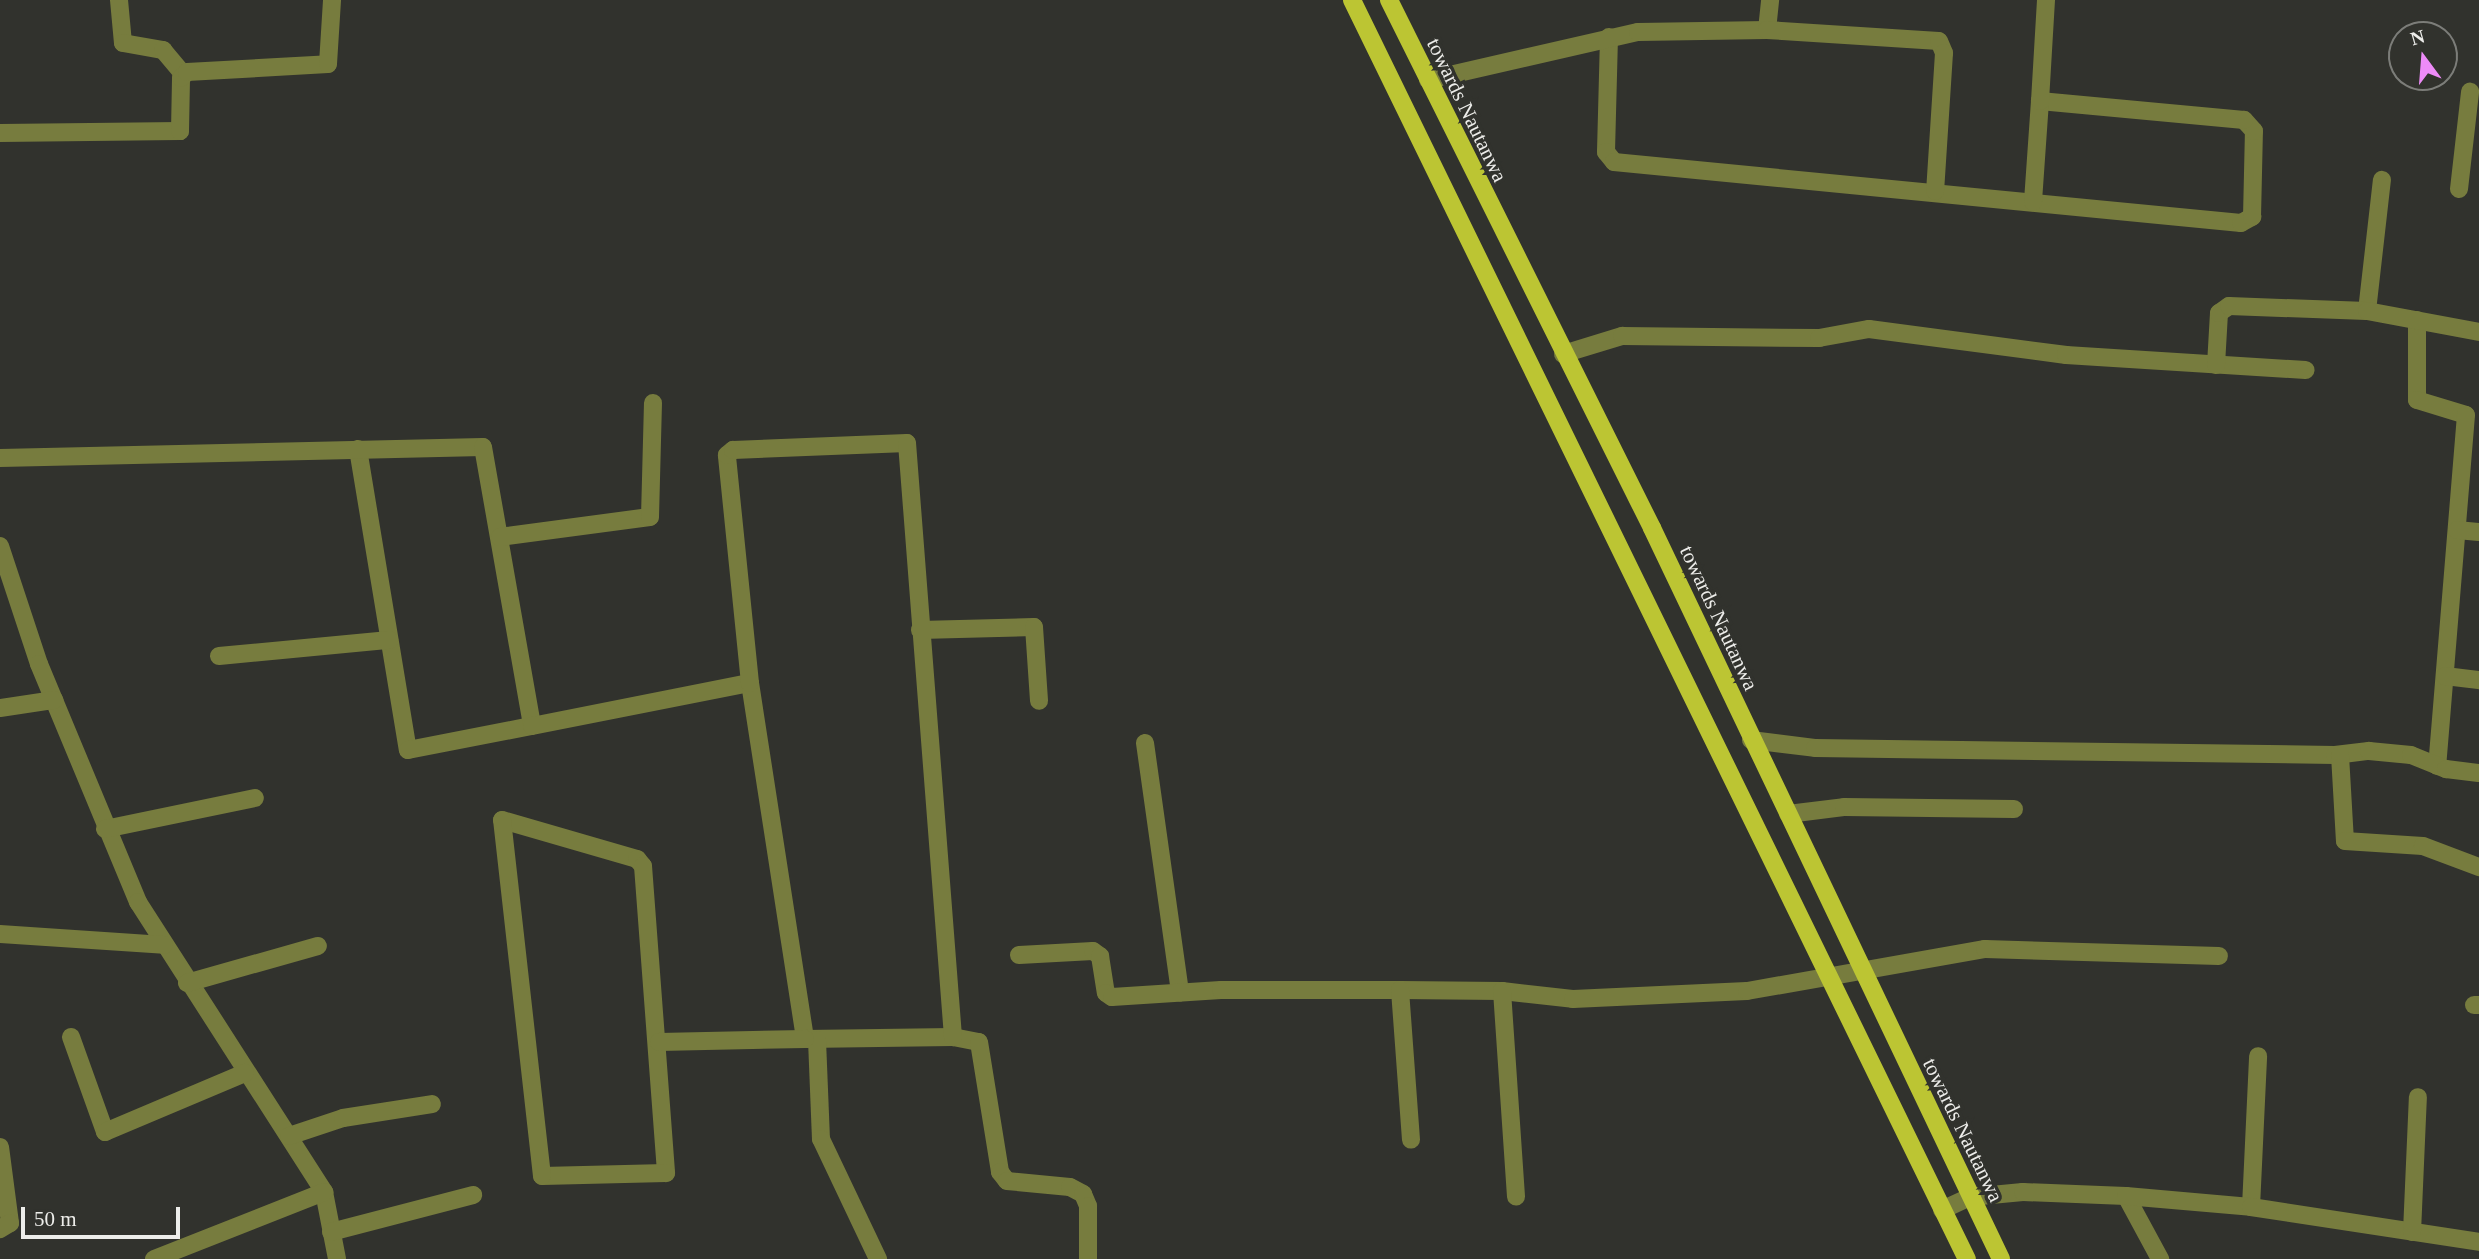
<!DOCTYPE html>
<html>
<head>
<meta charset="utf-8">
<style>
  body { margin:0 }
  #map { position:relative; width:2479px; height:1259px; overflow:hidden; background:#31322d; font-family:Georgia,serif }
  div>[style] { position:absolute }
  .minor>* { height:18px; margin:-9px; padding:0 9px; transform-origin:9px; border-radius:9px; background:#777c3e }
  .major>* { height:18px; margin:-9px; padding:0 9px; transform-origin:9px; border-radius:9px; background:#bcc533 }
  span { translate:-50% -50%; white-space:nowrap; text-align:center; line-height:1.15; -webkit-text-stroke:7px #31322d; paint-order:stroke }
  .street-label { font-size:21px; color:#ededea }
  .north { position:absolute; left:2388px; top:21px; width:70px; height:70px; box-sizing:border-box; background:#31322d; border:2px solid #7c7d79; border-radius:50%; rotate:344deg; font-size:19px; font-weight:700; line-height:28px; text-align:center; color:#ededea }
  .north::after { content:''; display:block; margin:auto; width:24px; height:32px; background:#ee8bf8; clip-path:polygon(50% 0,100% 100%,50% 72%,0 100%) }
  .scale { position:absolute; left:21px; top:1207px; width:159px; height:32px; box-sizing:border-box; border:4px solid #ededea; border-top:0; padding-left:9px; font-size:21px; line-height:24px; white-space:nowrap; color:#ededea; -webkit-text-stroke:5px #31322d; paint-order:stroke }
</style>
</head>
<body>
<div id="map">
  <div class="minor">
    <i style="left:119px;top:0;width:43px;rotate:84.7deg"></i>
    <i style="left:123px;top:43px;width:41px;rotate:9.9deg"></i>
    <i style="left:163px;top:50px;width:31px;rotate:50deg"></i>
    <i style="left:1767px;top:30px;width:30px;rotate:-84deg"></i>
    <i style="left:1609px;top:37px;width:115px;rotate:91.5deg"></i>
    <i style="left:1606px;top:152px;width:13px;rotate:51deg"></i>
    <i style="left:1614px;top:162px;width:630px;rotate:5.56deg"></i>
    <i style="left:2241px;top:223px;width:13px;rotate:-29deg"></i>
    <i style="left:2252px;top:217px;width:86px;rotate:-88.7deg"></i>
    <i style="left:2254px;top:131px;width:15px;rotate:-132deg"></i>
    <i style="left:2244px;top:120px;width:205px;rotate:-174.7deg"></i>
    <i style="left:2040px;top:101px;width:101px;rotate:94deg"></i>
    <i style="left:1428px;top:80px;width:215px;rotate:-12.9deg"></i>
    <i style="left:1638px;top:32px;width:129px;rotate:-0.9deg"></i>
    <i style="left:1767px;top:30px;width:172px;rotate:3.7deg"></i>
    <i style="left:1939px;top:41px;width:13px;rotate:67deg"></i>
    <i style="left:1944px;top:53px;width:138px;rotate:93.7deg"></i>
    <i style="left:2040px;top:101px;width:101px;rotate:-86.6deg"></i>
    <i style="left:0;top:133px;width:180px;rotate:-0.6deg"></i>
    <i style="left:180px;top:131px;width:53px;rotate:-88.9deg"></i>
    <i style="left:181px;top:78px;width:8px;rotate:-45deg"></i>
    <i style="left:187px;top:72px;width:141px;rotate:-3.2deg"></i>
    <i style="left:328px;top:64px;width:64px;rotate:-86.4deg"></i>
    <i style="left:2459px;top:189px;width:98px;rotate:-83.5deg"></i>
    <i style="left:2367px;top:311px;width:132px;rotate:-83.5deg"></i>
    <i style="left:2417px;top:320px;width:80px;rotate:90deg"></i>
    <i style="left:2417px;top:400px;width:51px;rotate:17deg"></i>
    <i style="left:2466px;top:415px;width:352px;rotate:94.7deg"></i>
    <i style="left:1563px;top:354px;width:62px;rotate:-17deg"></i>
    <i style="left:1622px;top:336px;width:197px;rotate:0.6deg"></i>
    <i style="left:1819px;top:338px;width:51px;rotate:-10.2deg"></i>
    <i style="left:1869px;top:329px;width:199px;rotate:7.5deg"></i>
    <i style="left:2066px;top:355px;width:240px;rotate:3.6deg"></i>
    <i style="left:2216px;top:365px;width:52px;rotate:-86.7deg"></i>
    <i style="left:2219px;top:313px;width:12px;rotate:-35deg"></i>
    <i style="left:2229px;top:306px;width:138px;rotate:2.1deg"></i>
    <i style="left:2367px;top:311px;width:114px;rotate:10.6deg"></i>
    <i style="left:358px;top:449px;width:305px;rotate:80.6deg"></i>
    <i style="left:408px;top:750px;width:126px;rotate:-11deg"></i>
    <i style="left:0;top:458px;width:483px;rotate:-1.3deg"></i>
    <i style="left:483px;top:447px;width:283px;rotate:80deg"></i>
    <i style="left:532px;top:726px;width:222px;rotate:-11.2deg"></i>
    <i style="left:750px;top:683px;width:360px;rotate:81.2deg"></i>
    <i style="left:805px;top:1039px;width:148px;rotate:-0.8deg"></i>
    <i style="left:953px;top:1037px;width:26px;rotate:11deg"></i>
    <i style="left:979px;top:1042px;width:132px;rotate:80.8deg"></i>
    <i style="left:1000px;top:1172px;width:11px;rotate:52deg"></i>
    <i style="left:1007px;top:1181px;width:63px;rotate:5.4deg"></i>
    <i style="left:1070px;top:1187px;width:15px;rotate:28deg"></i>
    <i style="left:1083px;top:1194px;width:13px;rotate:67deg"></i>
    <i style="left:1088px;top:1206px;width:53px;rotate:90deg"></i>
    <i style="left:2457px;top:530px;width:22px;rotate:5deg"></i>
    <i style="left:500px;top:537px;width:151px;rotate:-7.6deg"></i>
    <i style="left:650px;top:517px;width:114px;rotate:-88.5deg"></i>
    <i style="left:0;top:546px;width:124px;rotate:71.7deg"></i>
    <i style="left:39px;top:664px;width:258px;rotate:67.4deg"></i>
    <i style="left:138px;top:902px;width:345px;rotate:57.3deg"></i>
    <i style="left:324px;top:1192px;width:68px;rotate:79deg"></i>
    <i style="left:920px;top:630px;width:114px;rotate:-1.5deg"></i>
    <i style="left:1034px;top:627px;width:74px;rotate:86.1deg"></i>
    <i style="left:219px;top:656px;width:171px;rotate:-5.4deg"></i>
    <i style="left:2445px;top:676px;width:34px;rotate:7deg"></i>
    <i style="left:750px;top:683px;width:229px;rotate:-95.8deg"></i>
    <i style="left:727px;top:455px;width:8px;rotate:-40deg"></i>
    <i style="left:733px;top:450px;width:174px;rotate:-2.3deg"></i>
    <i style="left:907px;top:443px;width:596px;rotate:85.57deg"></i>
    <i style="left:0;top:708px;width:55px;rotate:-8.4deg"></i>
    <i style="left:1751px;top:740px;width:64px;rotate:7.1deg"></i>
    <i style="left:1815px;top:748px;width:520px;rotate:0.77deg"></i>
    <i style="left:2335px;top:755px;width:34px;rotate:-7deg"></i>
    <i style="left:2369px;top:751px;width:42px;rotate:5.4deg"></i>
    <i style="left:2411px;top:755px;width:38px;rotate:22deg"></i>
    <i style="left:2446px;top:769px;width:33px;rotate:7deg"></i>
    <i style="left:1145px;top:743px;width:252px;rotate:82deg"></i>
    <i style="left:2340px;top:755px;width:86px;rotate:86.7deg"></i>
    <i style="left:2345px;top:841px;width:78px;rotate:3.7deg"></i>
    <i style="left:2423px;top:846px;width:60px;rotate:20.6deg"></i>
    <i style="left:1788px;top:814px;width:56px;rotate:-7.1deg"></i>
    <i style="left:1844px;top:807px;width:170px;rotate:0.7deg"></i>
    <i style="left:502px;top:820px;width:141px;rotate:16.1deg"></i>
    <i style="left:637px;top:859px;width:9px;rotate:49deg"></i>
    <i style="left:643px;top:866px;width:308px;rotate:85.7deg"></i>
    <i style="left:666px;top:1173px;width:124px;rotate:178.6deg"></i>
    <i style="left:542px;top:1176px;width:358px;rotate:-96.4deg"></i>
    <i style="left:105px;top:829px;width:153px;rotate:-11.7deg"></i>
    <i style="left:0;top:934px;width:164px;rotate:3.8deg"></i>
    <i style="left:1019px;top:955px;width:74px;rotate:-3.1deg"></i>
    <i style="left:1093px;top:951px;width:9px;rotate:36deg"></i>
    <i style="left:1100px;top:956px;width:37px;rotate:81deg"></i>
    <i style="left:1106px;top:993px;width:7px;rotate:34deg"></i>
    <i style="left:1112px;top:997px;width:109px;rotate:-3.7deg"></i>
    <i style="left:1221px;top:990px;width:179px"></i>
    <i style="left:1400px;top:990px;width:102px;rotate:0.6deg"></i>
    <i style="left:1502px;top:991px;width:71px;rotate:6.4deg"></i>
    <i style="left:1573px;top:999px;width:174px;rotate:-2.6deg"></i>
    <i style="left:1747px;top:991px;width:242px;rotate:-10deg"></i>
    <i style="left:1985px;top:949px;width:234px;rotate:1.7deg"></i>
    <i style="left:187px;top:983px;width:136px;rotate:-15.8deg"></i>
    <i style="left:1400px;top:990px;width:150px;rotate:85.8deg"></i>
    <i style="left:1502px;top:991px;width:206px;rotate:86.1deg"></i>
    <i style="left:2474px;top:1005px;width:5px"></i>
    <i style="left:71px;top:1037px;width:101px;rotate:70.3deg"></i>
    <i style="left:105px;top:1132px;width:152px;rotate:-22.9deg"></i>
    <i style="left:817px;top:1040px;width:99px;rotate:87.7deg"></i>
    <i style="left:821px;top:1139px;width:133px;rotate:64.6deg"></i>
    <i style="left:659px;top:1042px;width:146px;rotate:-1.2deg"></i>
    <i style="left:289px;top:1136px;width:57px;rotate:-18.4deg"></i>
    <i style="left:343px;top:1118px;width:90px;rotate:-8.9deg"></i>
    <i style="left:0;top:1147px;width:77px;rotate:82.5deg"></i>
    <i style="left:10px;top:1223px;width:12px;rotate:149deg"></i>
    <i style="left:2126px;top:1196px;width:72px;rotate:61.6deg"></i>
    <i style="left:2251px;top:1207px;width:151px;rotate:-87.3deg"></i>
    <i style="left:1942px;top:1210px;width:31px;rotate:-25deg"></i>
    <i style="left:1970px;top:1197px;width:53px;rotate:-5.4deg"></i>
    <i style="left:2023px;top:1192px;width:103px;rotate:2.2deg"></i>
    <i style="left:2126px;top:1196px;width:125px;rotate:5deg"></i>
    <i style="left:2251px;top:1207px;width:231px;rotate:8.7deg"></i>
    <i style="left:331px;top:1232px;width:147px;rotate:-14.6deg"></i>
    <i style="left:2412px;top:1232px;width:135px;rotate:-87.5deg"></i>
    <i style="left:154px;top:1259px;width:183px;rotate:-21.5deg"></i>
  </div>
  <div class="major">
    <i style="left:1352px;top:0;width:1401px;rotate:63.97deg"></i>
    <i style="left:1389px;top:0;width:590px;rotate:63.52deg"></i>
    <i style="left:1652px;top:528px;width:810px;rotate:64.48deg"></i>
  </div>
  <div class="street-label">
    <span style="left:1467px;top:110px;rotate:64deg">towards Nautanwa</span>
    <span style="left:1719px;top:618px;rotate:65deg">towards Nautanwa</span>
    <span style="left:1963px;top:1130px;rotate:64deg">towards Nautanwa</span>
  </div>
  <div class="north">N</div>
  <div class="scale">50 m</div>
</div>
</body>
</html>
